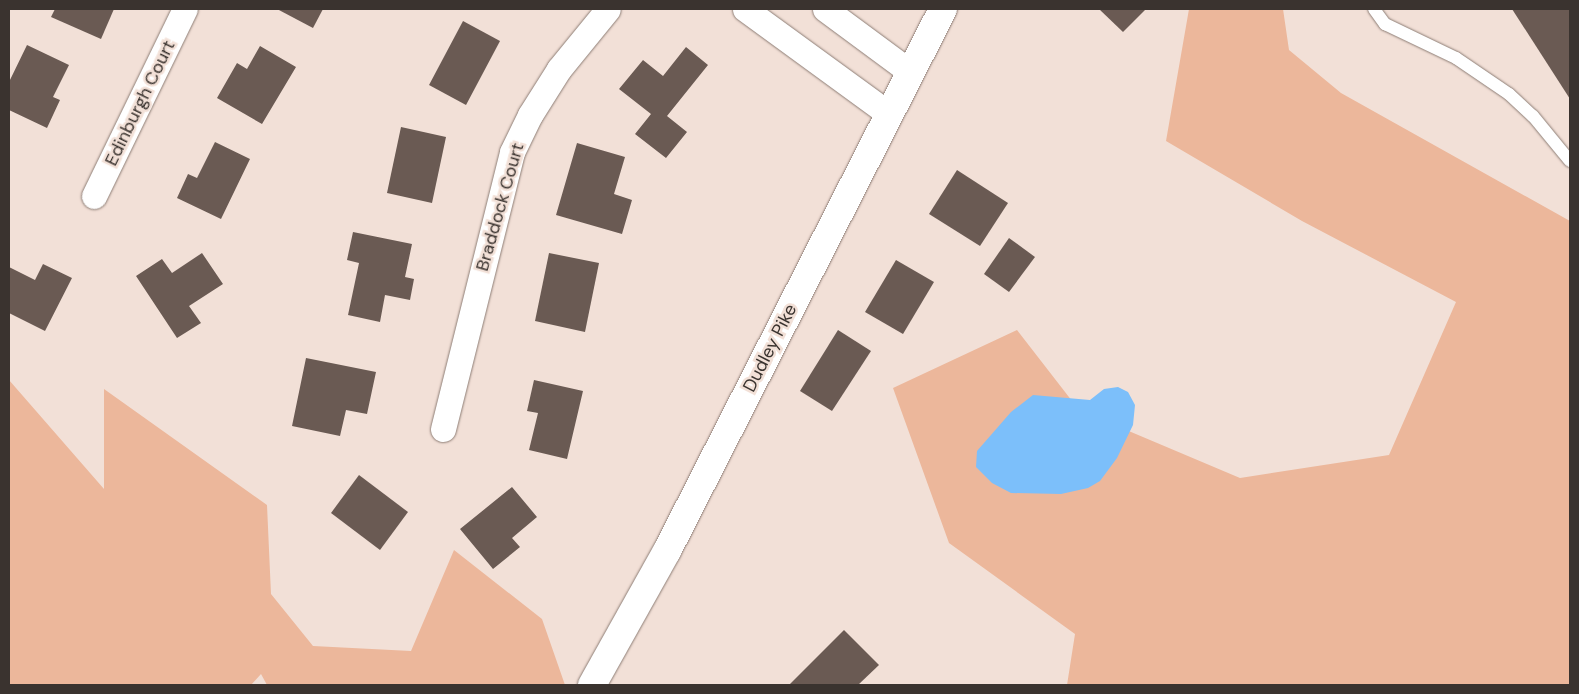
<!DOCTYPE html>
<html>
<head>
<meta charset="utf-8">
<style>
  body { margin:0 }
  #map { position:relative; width:1579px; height:694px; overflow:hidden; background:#f2e0d7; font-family:"DM Sans",sans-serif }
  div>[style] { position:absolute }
  .green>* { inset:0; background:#ecb79b }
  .water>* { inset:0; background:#7cbffa }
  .building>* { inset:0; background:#6a5a53 }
  .roads { filter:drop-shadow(0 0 1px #8d7d75) drop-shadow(0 0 1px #8d7d75) }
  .service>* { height:12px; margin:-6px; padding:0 6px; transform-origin:6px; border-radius:6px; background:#fff }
  .minor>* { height:25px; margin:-12.5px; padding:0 12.5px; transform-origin:12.5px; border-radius:12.5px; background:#fff }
  .tertiary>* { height:28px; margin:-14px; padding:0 14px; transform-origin:14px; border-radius:14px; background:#fff }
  span { translate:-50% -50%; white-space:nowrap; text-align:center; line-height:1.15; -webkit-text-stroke:5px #f2e0d7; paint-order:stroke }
  .street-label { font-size:18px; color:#3a332f }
  .frame { position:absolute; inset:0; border:10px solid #3a332f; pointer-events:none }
</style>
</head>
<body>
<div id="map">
  <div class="green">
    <i style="clip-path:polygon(1189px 9px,1283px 9px,1289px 50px,1341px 93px,1570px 221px,1570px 685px,1067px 685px,1075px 634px,949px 543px,893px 388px,1017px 330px,1079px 410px,1240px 478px,1389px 455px,1456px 302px,1302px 221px,1166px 141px)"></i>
    <i style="clip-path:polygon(9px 380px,104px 489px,104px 389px,267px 505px,271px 594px,313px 646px,411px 651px,454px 550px,542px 619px,565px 685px,267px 685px,261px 674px,251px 685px,9px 685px)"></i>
  </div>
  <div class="water">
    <i style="clip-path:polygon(1118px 387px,1128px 392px,1135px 405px,1133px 425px,1117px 458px,1100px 481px,1088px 488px,1061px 494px,1011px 493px,992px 483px,976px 467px,977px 451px,1011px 412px,1033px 395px,1090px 400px,1104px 389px)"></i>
  </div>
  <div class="building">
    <i style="clip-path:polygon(55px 9px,114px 9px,101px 39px,51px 17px)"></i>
    <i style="clip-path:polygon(277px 9px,323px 9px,313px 28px)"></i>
    <i style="clip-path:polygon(1099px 9px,1146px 9px,1123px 32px)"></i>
    <i style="clip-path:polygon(1512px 9px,1570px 9px,1570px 99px)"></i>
    <i style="clip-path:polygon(463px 21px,500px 41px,466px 105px,429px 85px)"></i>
    <i style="clip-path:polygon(27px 45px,69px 65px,53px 97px,60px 100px,47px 128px,9px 110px,9px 82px)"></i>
    <i style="clip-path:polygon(260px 46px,296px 67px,262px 124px,217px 98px,237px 63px,247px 69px)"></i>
    <i style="clip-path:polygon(686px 47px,708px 65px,667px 116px,687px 132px,666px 158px,635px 134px,651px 114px,619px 89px,643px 60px,663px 76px)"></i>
    <i style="clip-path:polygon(401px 127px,446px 137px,432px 203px,387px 193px)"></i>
    <i style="clip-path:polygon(215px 142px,250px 159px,221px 219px,177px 198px,188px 174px,197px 178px)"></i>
    <i style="clip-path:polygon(577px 143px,625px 157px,614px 194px,632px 200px,622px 234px,556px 215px)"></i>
    <i style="clip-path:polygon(957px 170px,1008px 203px,980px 246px,929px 214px)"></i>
    <i style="clip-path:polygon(353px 232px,412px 244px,405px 277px,414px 279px,410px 300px,385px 295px,380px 322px,348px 315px,359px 263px,347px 260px)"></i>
    <i style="clip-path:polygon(1009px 238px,1035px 257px,1009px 292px,984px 274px)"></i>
    <i style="clip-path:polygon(202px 253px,223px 284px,189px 306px,201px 323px,177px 338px,136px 276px,162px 259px,172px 273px)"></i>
    <i style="clip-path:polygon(549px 253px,599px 263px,585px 332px,535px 321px)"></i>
    <i style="clip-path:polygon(896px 260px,934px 282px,903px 334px,865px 312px)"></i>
    <i style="clip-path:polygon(43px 264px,72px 278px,45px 331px,9px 313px,9px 267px,35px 280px)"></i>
    <i style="clip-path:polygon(838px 330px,871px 351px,832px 411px,800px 391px)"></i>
    <i style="clip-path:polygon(306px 358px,376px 372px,367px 414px,346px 410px,340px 436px,292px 426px)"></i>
    <i style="clip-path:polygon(534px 380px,583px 391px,567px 459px,529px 450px,538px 413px,527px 411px)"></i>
    <i style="clip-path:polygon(359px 475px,408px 512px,380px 550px,331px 513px)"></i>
    <i style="clip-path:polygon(512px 487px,537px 517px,512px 538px,520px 547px,493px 569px,460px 529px)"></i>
    <i style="clip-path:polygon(844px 630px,879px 665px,858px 685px,789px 685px)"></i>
  </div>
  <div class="roads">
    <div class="service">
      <i style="left:1374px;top:9px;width:19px;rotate:54deg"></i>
      <i style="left:1385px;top:24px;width:79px;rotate:25.6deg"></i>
      <i style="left:1456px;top:58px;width:64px;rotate:34.2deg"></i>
      <i style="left:1509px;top:94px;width:33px;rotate:43deg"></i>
      <i style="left:1533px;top:116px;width:58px;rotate:50.6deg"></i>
    </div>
    <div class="minor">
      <i style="left:745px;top:9px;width:178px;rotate:36.1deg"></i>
      <i style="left:825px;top:9px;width:106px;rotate:36.5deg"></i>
      <i style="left:94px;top:196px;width:208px;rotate:-64.1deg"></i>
      <i style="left:443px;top:429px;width:285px;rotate:-76deg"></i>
      <i style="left:512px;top:152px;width:41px;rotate:-64.1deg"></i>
      <i style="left:530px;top:115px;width:54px;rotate:-57.8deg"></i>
      <i style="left:559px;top:69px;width:77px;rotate:-50.8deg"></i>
    </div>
    <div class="tertiary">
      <i style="left:592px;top:685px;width:154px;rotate:-60.8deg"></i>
      <i style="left:667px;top:551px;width:608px;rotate:-63.01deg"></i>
    </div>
  </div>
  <div class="street-label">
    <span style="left:140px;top:103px;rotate:-64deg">Edinburgh Court</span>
    <span style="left:500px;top:207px;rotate:-74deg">Braddock Court</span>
    <span style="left:770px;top:348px;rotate:-63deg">Dudley Pike</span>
  </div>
  <div class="frame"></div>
</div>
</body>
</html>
